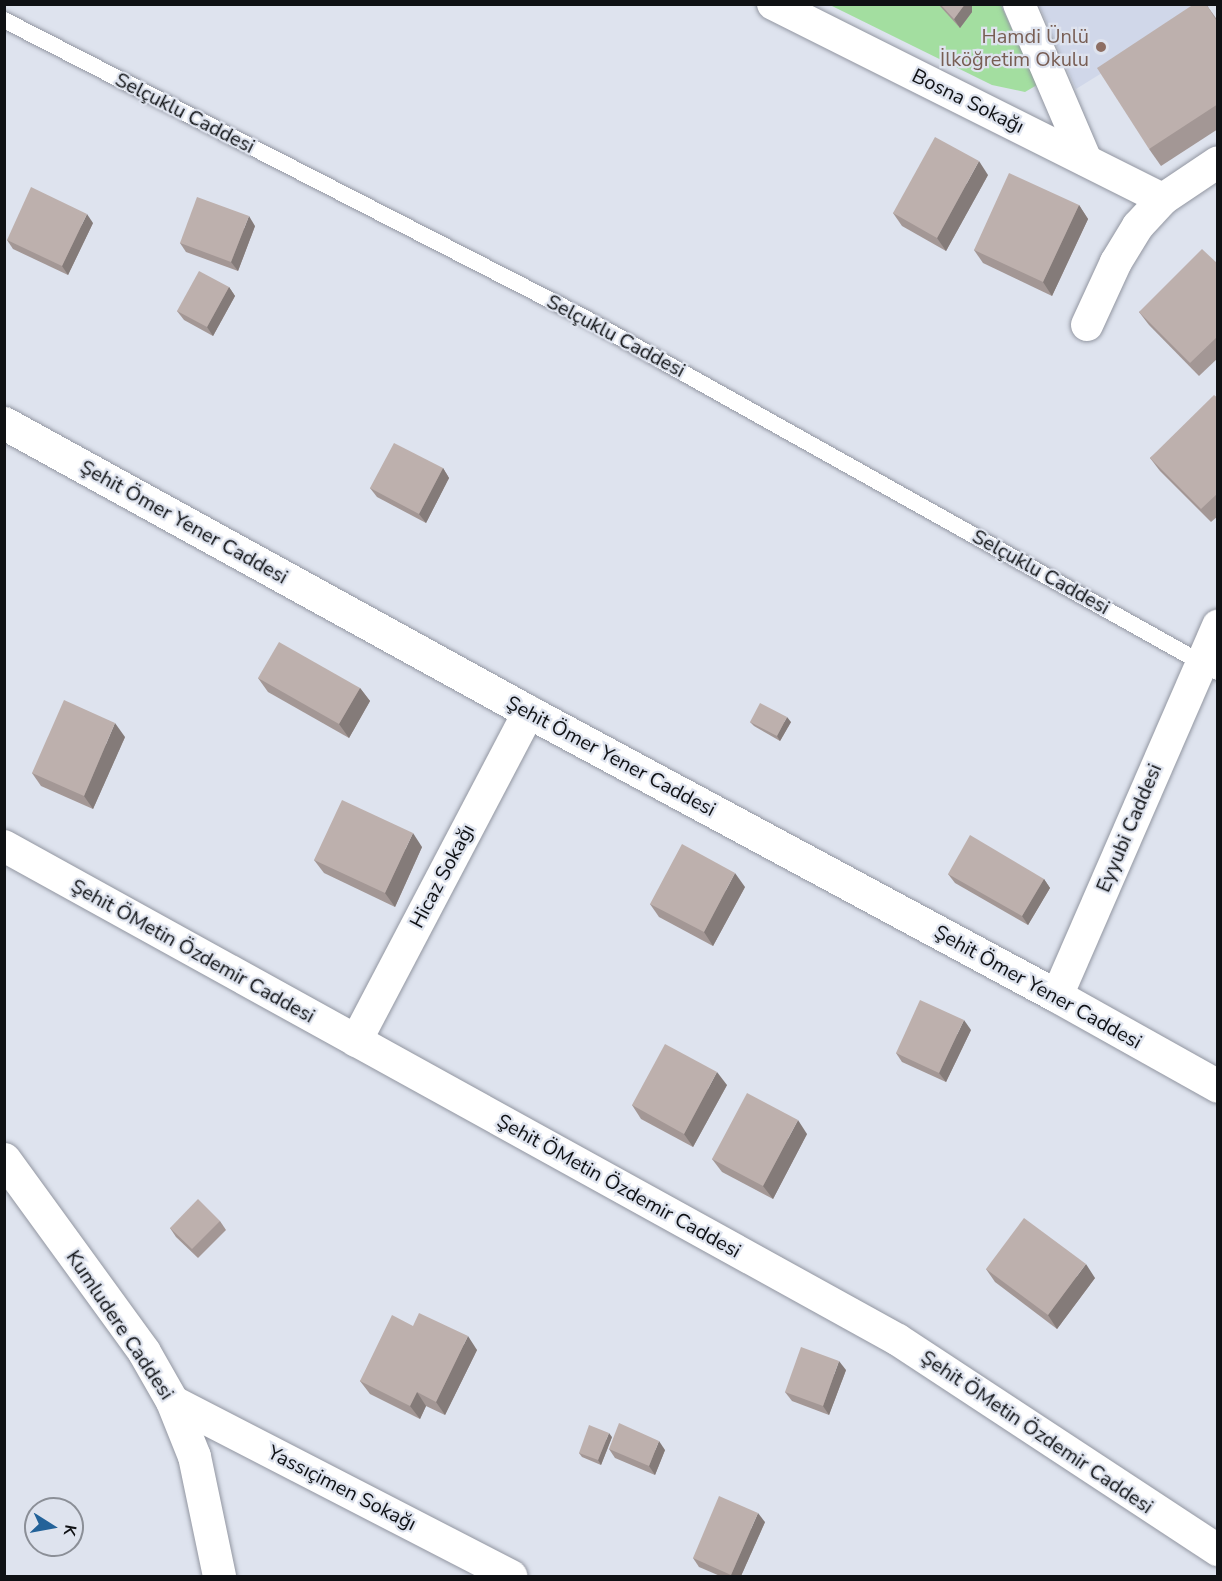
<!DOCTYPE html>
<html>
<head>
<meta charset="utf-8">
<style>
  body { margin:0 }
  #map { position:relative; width:1222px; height:1581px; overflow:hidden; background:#dee3ee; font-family:"Nunito Sans",sans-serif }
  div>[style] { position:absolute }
  .built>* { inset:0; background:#d0d7e9 }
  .green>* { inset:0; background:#a3dea0 }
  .roads { filter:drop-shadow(0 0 2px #9296a1) drop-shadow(0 0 2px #9296a1) }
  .service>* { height:16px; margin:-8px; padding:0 8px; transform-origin:8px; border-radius:8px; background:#fff }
  .minor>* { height:32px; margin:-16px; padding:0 16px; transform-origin:16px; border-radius:16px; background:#fff }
  .tertiary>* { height:33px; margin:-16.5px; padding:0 16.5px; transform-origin:16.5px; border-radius:16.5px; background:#fff }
  .wall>* { inset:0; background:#a39795 }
  .shaded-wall>* { inset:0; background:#847b79 }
  .building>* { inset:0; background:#bdb0ad }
  .dots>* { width:16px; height:16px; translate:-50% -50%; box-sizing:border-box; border:3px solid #dee3ee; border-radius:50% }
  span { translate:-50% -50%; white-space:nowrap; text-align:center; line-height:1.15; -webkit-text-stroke:4.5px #dee3ee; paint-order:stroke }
  .education-label { font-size:20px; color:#785e54 }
  .right { translate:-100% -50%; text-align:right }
  .street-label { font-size:20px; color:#0f1114 }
  .frame { position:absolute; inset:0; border:6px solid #0f1114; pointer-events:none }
  .north { position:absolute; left:24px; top:1497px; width:60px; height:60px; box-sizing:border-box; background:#dee3ee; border:2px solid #8b8f97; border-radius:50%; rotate:101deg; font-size:16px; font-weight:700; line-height:24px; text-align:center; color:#0f1114 }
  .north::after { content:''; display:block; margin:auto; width:21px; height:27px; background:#236299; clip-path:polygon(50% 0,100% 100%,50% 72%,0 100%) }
</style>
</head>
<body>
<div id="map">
  <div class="built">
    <i style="clip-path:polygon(1039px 5px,1212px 5px,1076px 89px)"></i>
  </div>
  <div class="green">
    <i style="clip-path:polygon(830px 5px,1001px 5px,1037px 85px,1025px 92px,992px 85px)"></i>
  </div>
  <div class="roads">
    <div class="service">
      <i style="left:4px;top:20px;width:653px;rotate:27.15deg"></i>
      <i style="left:585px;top:318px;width:725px;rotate:29.22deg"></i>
    </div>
    <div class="minor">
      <i style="left:773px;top:4px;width:436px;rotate:26.6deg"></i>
      <i style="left:1019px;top:4px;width:170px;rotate:66.8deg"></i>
      <i style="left:1087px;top:325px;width:69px;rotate:-65.3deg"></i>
      <i style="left:1116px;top:262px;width:42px;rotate:-58.6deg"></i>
      <i style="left:1138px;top:226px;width:37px;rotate:-47deg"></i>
      <i style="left:1163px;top:199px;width:66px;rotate:-33.9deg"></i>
      <i style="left:4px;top:846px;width:1021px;rotate:28.92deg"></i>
      <i style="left:898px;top:1340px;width:383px;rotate:33.3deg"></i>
      <i style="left:1057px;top:996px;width:404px;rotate:-66.5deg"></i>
      <i style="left:356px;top:1041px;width:372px;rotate:-62.3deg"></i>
      <i style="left:172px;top:1401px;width:382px;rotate:27.3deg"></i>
    </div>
    <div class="tertiary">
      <i style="left:4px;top:423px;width:599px;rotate:28.83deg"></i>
      <i style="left:529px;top:712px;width:600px;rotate:28.27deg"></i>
      <i style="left:1057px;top:996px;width:184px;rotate:29.2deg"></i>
      <i style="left:4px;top:1159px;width:238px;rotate:54deg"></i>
      <i style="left:144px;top:1352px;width:56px;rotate:60.3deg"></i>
      <i style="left:172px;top:1401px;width:59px;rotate:68.2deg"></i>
      <i style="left:194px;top:1456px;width:123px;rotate:78.2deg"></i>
    </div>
  </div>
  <div class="wall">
    <i style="clip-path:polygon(938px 4px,972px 4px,972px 12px,960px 28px)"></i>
    <i style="clip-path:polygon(1206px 4px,1218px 21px,1218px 129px,1161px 166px,1149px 149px)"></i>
    <i style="clip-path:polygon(988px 175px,946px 251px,902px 226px,893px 213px)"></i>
    <i style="clip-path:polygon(1079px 205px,1088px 219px,1052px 296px,983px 263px,974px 250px)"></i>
    <i style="clip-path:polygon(93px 223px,68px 275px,13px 249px,7px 240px)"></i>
    <i style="clip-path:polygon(255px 226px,238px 271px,186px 252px,180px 243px)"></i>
    <i style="clip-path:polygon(1218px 264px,1218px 358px,1199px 376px,1149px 325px,1139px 312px)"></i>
    <i style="clip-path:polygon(229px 287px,235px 296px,213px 336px,184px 320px,177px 311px)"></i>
    <i style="clip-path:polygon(1218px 398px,1218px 516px,1211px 522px,1160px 471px,1150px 458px)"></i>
    <i style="clip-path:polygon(443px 468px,449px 478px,426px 523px,377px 497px,370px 488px)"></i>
    <i style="clip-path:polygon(258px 678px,360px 688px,370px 701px,349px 738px,268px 692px)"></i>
    <i style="clip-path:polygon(750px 722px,791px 722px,780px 741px,754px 726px)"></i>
    <i style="clip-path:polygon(125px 737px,93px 809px,41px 786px,32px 773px)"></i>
    <i style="clip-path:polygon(422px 847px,395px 907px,324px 873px,314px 860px)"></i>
    <i style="clip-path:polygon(948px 874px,1044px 879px,1050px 888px,1028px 925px,955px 883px)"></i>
    <i style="clip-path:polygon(745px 887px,713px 946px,659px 917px,650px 904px)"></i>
    <i style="clip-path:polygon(971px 1030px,946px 1082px,902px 1062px,896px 1053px)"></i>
    <i style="clip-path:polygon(727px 1085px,693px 1147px,641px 1119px,632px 1105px)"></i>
    <i style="clip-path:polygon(807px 1134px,773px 1199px,722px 1172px,712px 1159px)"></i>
    <i style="clip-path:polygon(220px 1221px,226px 1230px,198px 1258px,176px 1237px,170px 1228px)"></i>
    <i style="clip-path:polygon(986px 1269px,1095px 1278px,1057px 1329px,995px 1282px)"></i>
    <i style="clip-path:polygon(413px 1326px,477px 1350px,445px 1415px,426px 1406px,420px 1419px,370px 1394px,360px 1381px)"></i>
    <i style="clip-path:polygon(846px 1370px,829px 1415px,792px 1401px,785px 1392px)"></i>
    <i style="clip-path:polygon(612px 1437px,601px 1465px,582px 1457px,579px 1453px)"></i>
    <i style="clip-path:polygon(609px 1449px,665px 1450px,655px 1475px,615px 1458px)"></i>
    <i style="clip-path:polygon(765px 1522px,741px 1576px,720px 1576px,699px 1567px,693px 1558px)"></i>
  </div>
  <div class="shaded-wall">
    <i style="clip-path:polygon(965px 4px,972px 4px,972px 12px,960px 28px,954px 19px)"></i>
    <i style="clip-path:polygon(979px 161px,988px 175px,946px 251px,937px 238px)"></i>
    <i style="clip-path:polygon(1079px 205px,1088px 219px,1052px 296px,1043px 282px)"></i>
    <i style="clip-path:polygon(87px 214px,93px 223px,68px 275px,62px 266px)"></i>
    <i style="clip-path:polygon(249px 216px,255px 226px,238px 271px,231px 262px)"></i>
    <i style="clip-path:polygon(229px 287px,235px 296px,213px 336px,207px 327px)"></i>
    <i style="clip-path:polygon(443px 468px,449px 478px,426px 523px,419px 514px)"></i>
    <i style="clip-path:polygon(360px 688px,370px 701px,349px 738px,339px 724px)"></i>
    <i style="clip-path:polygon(787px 717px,791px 722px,780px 741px,777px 736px)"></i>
    <i style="clip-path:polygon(115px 723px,125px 737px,93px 809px,84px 796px)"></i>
    <i style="clip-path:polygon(413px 833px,422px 847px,395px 907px,385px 893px)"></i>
    <i style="clip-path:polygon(735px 873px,745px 887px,713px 946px,704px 932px)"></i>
    <i style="clip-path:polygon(1044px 879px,1050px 888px,1028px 925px,1022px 916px)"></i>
    <i style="clip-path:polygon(964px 1020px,971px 1030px,946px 1082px,939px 1073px)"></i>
    <i style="clip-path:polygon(717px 1072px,727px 1085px,693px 1147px,684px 1134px)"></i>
    <i style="clip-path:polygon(798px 1120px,807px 1134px,773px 1199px,763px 1186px)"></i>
    <i style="clip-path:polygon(1086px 1264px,1095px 1278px,1057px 1329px,1048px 1315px)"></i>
    <i style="clip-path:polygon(468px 1336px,477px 1350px,445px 1415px,436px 1402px)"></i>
    <i style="clip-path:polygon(839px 1361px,846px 1370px,829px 1415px,823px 1406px)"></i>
    <i style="clip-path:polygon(417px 1392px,426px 1406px,420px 1419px,410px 1406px)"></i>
    <i style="clip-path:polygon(609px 1433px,612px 1437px,601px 1465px,598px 1460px)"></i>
    <i style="clip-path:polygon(659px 1441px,665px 1450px,655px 1475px,649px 1466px)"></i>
    <i style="clip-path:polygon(758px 1513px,765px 1522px,741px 1576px,732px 1576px,731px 1575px)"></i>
  </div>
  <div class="building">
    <i style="clip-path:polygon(940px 4px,965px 4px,954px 19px)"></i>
    <i style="clip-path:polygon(1194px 4px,1206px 4px,1218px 23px,1218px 104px,1149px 149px,1097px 68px)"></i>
    <i style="clip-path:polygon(935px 137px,979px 161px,937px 238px,893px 213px)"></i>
    <i style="clip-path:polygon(1009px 173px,1079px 205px,1043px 282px,974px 250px)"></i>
    <i style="clip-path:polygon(31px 187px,87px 214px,62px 266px,7px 240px)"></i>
    <i style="clip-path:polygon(197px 197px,249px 216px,231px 262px,180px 243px)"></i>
    <i style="clip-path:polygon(1202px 249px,1218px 264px,1218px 336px,1190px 363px,1139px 312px)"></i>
    <i style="clip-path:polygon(199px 271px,229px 287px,207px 327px,177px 311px)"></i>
    <i style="clip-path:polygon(1214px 395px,1218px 398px,1218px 493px,1201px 509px,1150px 458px)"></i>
    <i style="clip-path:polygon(394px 443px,443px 468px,419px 514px,370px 488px)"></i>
    <i style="clip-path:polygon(279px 642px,360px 688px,339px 724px,258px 678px)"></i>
    <i style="clip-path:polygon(64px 700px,115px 723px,84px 796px,32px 773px)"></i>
    <i style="clip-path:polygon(760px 703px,787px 717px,777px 736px,750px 722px)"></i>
    <i style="clip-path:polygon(342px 800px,413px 833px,385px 893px,314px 860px)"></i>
    <i style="clip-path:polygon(970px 835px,1044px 879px,1022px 916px,948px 874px)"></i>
    <i style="clip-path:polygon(682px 844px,735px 873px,704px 932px,650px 904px)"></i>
    <i style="clip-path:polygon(920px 1000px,964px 1020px,939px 1073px,896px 1053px)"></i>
    <i style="clip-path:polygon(665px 1044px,717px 1072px,684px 1134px,632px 1105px)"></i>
    <i style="clip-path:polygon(747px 1093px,798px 1120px,763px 1186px,712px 1159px)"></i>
    <i style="clip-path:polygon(198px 1199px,220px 1221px,192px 1249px,170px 1228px)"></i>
    <i style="clip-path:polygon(1024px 1218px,1086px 1264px,1048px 1315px,986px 1269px)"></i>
    <i style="clip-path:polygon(419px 1313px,468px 1336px,436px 1402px,417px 1392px,410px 1406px,360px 1381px,392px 1315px,413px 1326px)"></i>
    <i style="clip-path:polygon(801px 1347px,839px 1361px,823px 1406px,785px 1392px)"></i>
    <i style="clip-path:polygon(619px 1423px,659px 1441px,649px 1466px,609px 1449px)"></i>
    <i style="clip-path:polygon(589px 1425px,609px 1433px,598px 1460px,579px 1453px)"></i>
    <i style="clip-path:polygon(719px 1496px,758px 1513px,731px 1575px,693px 1558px)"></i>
  </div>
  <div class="dots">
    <i style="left:1101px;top:47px;background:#8d6e63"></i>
  </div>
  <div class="education-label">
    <span class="right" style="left:1089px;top:48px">Hamdi Ünlü<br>İlköğretim Okulu</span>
  </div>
  <div class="street-label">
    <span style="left:968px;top:101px;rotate:26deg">Bosna Sokağı</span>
    <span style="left:185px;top:113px;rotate:27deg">Selçuklu Caddesi</span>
    <span style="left:616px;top:336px;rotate:28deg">Selçuklu Caddesi</span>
    <span style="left:184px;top:522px;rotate:29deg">Şehit Ömer Yener Caddesi</span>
    <span style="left:1041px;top:572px;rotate:29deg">Selçuklu Caddesi</span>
    <span style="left:611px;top:756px;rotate:28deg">Şehit Ömer Yener Caddesi</span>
    <span style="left:1129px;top:828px;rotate:-67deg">Eyyubi Caddesi</span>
    <span style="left:442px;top:876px;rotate:-62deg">Hicaz Sokağı</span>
    <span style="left:193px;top:951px;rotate:29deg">Şehit ÖMetin Özdemir Caddesi</span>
    <span style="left:1038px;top:987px;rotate:29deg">Şehit Ömer Yener Caddesi</span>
    <span style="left:619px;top:1186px;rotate:29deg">Şehit ÖMetin Özdemir Caddesi</span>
    <span style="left:120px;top:1325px;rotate:56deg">Kumludere Caddesi</span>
    <span style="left:1037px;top:1432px;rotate:34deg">Şehit ÖMetin Özdemir Caddesi</span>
    <span style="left:342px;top:1488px;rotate:27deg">Yassıçimen Sokağı</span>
  </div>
  <div class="frame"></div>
  <div class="north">K</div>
</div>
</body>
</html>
